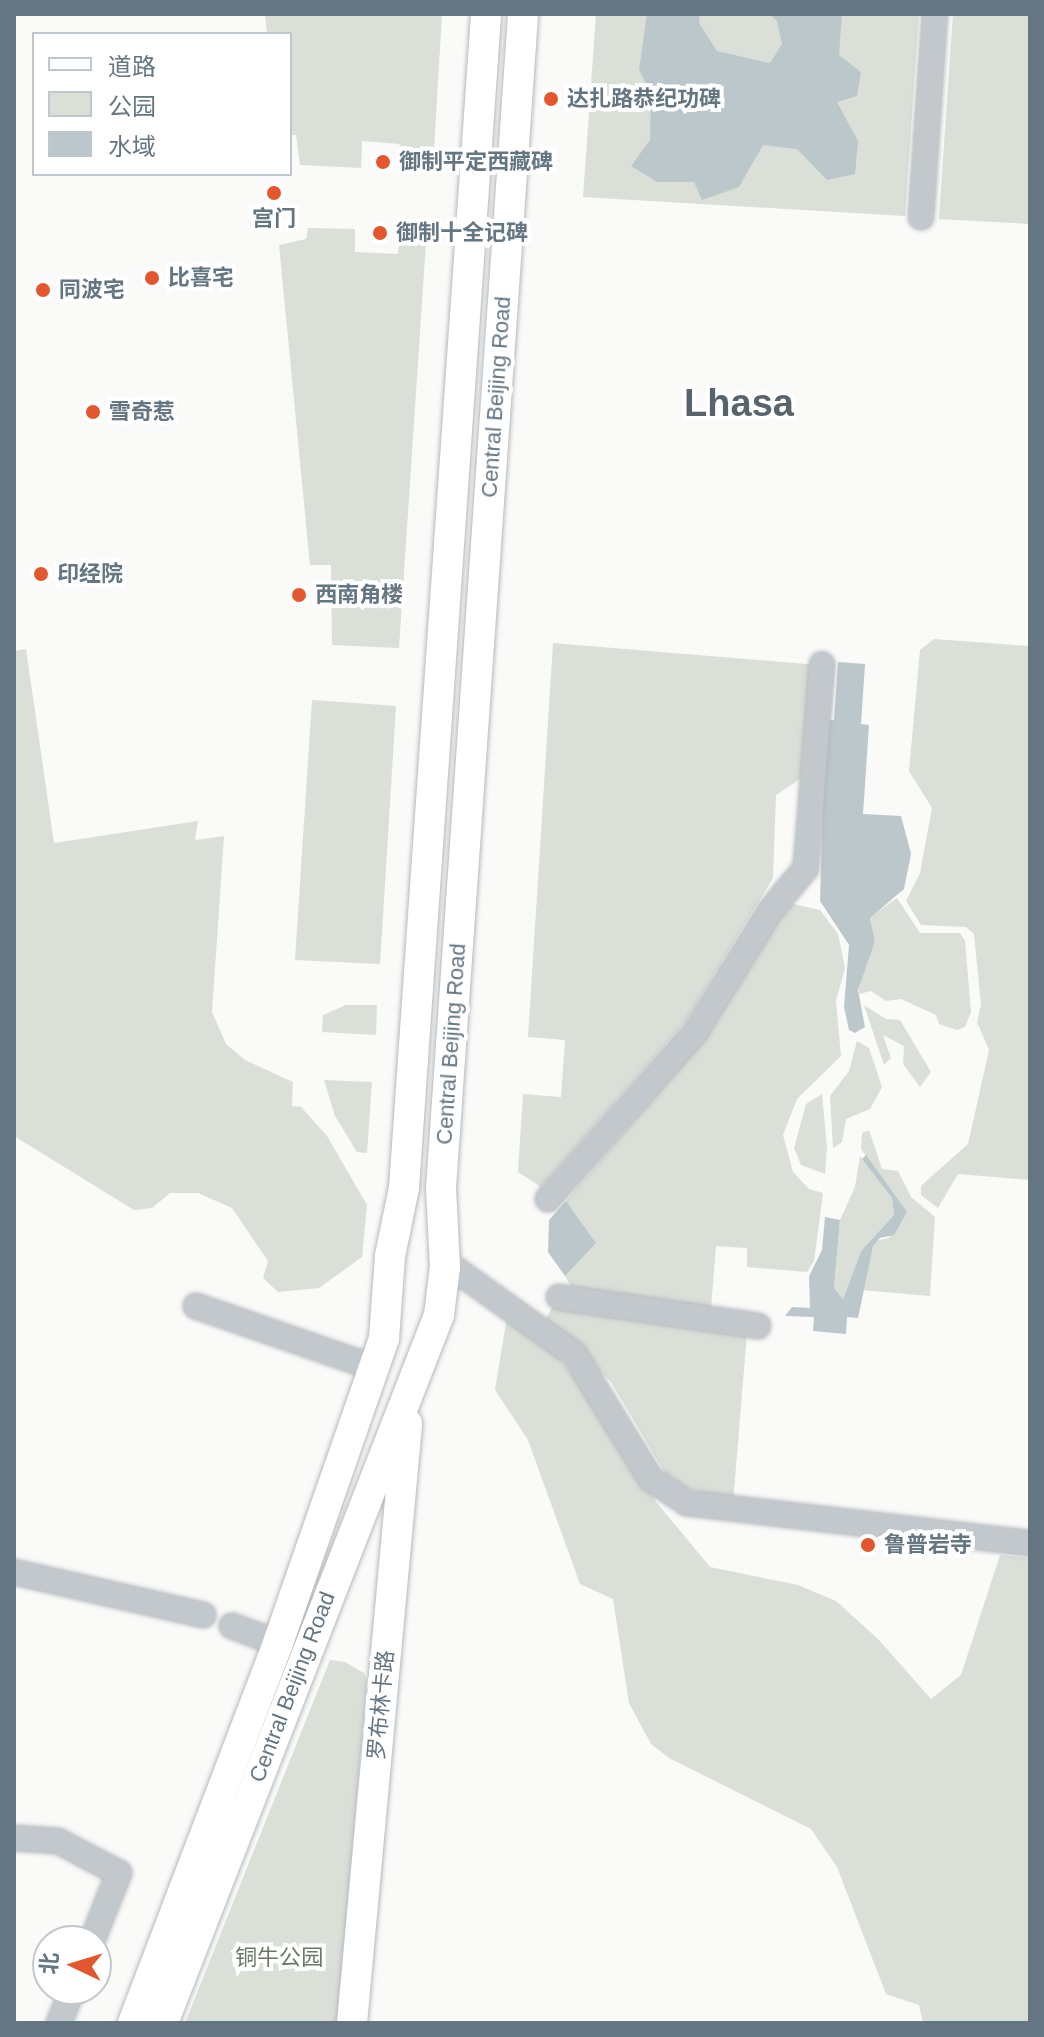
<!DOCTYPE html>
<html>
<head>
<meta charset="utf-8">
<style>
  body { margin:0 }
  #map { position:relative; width:1044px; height:2037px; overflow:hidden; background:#fafaf8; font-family:Arial,"Noto Sans SC",sans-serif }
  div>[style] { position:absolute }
  .green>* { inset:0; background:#dadfd7 }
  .water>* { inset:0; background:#bbc7cb }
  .roads { filter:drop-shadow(0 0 2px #b5babe) drop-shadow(0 0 2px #b5babe) }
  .minor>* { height:24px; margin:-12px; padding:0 12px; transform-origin:12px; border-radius:12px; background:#c3c8cc }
  .major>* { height:30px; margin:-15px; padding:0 15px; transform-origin:15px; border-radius:15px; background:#fff }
  .dots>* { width:22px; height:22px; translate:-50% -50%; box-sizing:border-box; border:4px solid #fff; border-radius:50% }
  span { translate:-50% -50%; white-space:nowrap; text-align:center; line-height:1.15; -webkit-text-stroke:8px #fff; paint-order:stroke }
  .poi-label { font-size:22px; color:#657683; font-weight:700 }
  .left { translate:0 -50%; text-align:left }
  .street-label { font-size:22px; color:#657683 }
  .park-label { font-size:22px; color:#687a64 }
  .town-label { font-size:38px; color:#57646e; font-weight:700 }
  .frame { position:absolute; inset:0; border:16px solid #657683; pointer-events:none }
  .legend { position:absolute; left:32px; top:32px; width:260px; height:144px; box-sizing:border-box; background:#fff; border:2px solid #c1c8cd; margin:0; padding:10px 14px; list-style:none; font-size:24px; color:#657683 }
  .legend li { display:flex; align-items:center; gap:16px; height:40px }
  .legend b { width:40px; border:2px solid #c1c8cd }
  .north { position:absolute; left:32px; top:1925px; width:80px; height:80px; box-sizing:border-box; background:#fff; border:2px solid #c1c8cd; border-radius:50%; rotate:274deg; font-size:22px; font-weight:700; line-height:32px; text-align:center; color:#657683 }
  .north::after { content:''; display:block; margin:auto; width:28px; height:36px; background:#e4572e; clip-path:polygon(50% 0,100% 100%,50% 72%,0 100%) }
</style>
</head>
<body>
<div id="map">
  <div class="green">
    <i style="clip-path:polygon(265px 14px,442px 14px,433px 167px,399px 166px,400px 144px,362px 141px,361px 168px,300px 165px,296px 135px,290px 135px,290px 34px,267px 34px)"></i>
    <i style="clip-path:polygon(596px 14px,919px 14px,905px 216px,583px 197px)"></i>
    <i style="clip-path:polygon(953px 14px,1030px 14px,1030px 224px,939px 219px)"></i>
    <i style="clip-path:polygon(400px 225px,427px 227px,399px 648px,332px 645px,331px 565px,310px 565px,279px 245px,306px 239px,308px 228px,355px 229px,355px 252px,398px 254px)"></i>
    <i style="clip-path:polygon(934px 639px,1030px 646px,1030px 1180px,958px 1174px,938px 1208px,921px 1195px,921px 1186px,968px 1144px,989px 1050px,977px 1022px,981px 1005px,974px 934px,966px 927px,921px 925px,906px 901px,920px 873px,932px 808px,909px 771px,920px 650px)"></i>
    <i style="clip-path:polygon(553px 643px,818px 665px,809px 773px,776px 795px,773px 878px,685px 1022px,541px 1187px,518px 1172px,523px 1094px,561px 1097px,565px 1040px,528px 1037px)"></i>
    <i style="clip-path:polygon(26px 649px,54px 843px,198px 821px,195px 840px,224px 836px,212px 1012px,226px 1044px,245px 1060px,293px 1082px,292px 1106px,301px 1107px,327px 1136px,367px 1205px,362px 1257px,319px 1288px,278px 1292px,263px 1278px,268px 1261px,232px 1208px,198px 1193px,170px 1193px,152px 1208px,134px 1210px,14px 1136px,14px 651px)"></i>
    <i style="clip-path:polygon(312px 700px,396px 706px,380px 964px,295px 960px)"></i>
    <i style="clip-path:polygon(897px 898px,920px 933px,960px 933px,965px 941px,971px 1012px,965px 1027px,957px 1030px,939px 1024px,936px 1015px,901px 999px,886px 1001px,871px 991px,859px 994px,859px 979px,875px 941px,870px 917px)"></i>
    <i style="clip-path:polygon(793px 904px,820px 910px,838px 934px,845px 968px,836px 1001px,841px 1056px,797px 1099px,783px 1135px,793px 1172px,809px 1189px,823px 1193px,814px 1261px,807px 1272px,747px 1267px,747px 1248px,716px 1246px,711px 1308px,573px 1289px,565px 1276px,595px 1242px,566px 1201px,705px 1037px,781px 913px)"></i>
    <i style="clip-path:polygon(346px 1005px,377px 1005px,376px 1035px,322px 1032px,323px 1015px)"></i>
    <i style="clip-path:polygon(864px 1005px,886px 1019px,900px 1020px,931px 1072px,920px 1087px,903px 1064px,904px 1046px,883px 1035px,891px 1058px,884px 1065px)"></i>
    <i style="clip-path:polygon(857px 1041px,869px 1048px,882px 1087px,870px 1109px,846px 1119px,842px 1142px,833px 1148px,830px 1096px,849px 1071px)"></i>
    <i style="clip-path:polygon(324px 1080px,372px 1082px,367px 1153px,357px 1152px,335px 1116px)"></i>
    <i style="clip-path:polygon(822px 1094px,827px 1147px,825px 1174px,801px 1165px,794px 1148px,806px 1104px)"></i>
    <i style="clip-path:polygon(869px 1130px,882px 1169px,898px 1171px,911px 1197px,935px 1217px,930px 1296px,860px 1290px,875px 1241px,889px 1238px,906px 1212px,861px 1149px,862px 1133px)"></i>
    <i style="clip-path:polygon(860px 1156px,892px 1198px,894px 1215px,861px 1251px,843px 1299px,834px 1288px,840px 1220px,855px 1187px)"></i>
    <i style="clip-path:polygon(554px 1305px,747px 1333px,733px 1503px,687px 1488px,665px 1473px,611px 1382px,546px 1318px)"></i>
    <i style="clip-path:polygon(507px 1317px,553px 1351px,583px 1387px,657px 1503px,710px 1567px,798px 1585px,836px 1601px,879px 1640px,931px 1699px,961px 1675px,1000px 1555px,1030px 1558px,1030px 2023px,923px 2023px,919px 2005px,886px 1994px,837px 1867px,811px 1829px,669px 1758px,651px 1744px,629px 1703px,613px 1599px,580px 1584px,528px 1440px,495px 1390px)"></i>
    <i style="clip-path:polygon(330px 1660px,345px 1662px,364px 1673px,367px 1681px,337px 2023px,185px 2023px)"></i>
  </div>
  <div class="water">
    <i style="clip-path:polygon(647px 14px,700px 14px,699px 23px,717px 51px,770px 63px,782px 44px,777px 21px,769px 14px,842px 14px,839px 55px,861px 72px,857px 96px,837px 102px,858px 141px,855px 174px,827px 180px,797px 149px,763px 145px,739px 187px,702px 200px,694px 182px,657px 182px,631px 166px,650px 140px,651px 94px,639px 70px)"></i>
    <i style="clip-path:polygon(838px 662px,865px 664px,861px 724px,869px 725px,863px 814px,901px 816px,911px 854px,904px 889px,870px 918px,875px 941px,858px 990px,865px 1027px,855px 1033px,849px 1030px,844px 1007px,849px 945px,820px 901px,825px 720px,834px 720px)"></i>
    <i style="clip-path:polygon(866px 1155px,907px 1212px,894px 1235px,880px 1238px,873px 1246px,858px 1318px,847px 1317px,846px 1334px,813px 1331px,814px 1317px,785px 1316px,792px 1307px,810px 1308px,809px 1276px,822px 1250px,825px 1217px,840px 1220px,834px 1288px,843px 1299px,861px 1251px,894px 1215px,892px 1198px,862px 1159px)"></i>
    <i style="clip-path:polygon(566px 1201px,596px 1243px,565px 1276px,548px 1252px,549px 1220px)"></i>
  </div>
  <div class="roads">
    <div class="minor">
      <i style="left:921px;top:217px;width:203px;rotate:-86.1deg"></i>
      <i style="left:548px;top:1199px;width:222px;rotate:-48.6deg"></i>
      <i style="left:695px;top:1032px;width:142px;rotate:-58.2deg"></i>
      <i style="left:770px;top:911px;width:56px;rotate:-50.1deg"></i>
      <i style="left:806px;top:868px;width:204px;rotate:-85.5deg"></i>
      <i style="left:445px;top:1262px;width:158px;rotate:35.5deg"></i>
      <i style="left:574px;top:1354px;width:147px;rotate:58.4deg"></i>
      <i style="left:651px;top:1479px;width:43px;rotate:33.7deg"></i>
      <i style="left:687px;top:1503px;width:345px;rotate:6.7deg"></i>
      <i style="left:559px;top:1297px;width:201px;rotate:8.3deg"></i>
      <i style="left:196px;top:1306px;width:189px;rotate:19.1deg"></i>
      <i style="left:14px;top:1572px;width:194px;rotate:12.8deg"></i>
      <i style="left:232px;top:1626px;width:49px;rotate:20.3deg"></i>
      <i style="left:14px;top:1838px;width:44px;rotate:3.9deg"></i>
      <i style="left:58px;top:1841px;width:69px;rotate:27.7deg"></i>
      <i style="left:119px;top:1873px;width:73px;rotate:111.7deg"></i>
      <i style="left:59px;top:2023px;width:37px;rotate:-68deg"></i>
    </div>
    <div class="major">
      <i style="left:133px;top:2023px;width:407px;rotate:-69.1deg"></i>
      <i style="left:278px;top:1643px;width:323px;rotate:-70.8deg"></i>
      <i style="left:384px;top:1338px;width:82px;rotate:-85.8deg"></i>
      <i style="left:390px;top:1256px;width:69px;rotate:-78.4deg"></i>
      <i style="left:404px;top:1188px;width:1177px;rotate:-86deg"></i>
      <i style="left:163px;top:2023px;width:760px;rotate:-68.7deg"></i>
      <i style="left:439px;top:1315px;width:48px;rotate:-82.9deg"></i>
      <i style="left:445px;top:1267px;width:79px;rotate:-92.9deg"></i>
      <i style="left:441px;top:1188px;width:1177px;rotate:-86deg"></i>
      <i style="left:352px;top:2023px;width:602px;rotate:-84.75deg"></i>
    </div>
  </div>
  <div class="dots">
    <i style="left:551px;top:99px;background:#e4572e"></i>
    <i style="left:383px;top:162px;background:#e4572e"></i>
    <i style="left:274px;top:193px;background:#e4572e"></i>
    <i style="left:380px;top:233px;background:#e4572e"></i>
    <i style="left:152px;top:278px;background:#e4572e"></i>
    <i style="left:43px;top:290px;background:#e4572e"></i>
    <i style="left:93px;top:412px;background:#e4572e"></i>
    <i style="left:41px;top:574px;background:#e4572e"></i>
    <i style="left:299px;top:595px;background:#e4572e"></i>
    <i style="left:868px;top:1545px;background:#e4572e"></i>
  </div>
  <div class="poi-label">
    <span class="left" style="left:567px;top:99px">达扎路恭纪功碑</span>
    <span class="left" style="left:399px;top:162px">御制平定西藏碑</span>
    <span style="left:274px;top:219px">宫门</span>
    <span class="left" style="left:396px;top:233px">御制十全记碑</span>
    <span class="left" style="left:168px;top:278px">比喜宅</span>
    <span class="left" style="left:59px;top:290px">同波宅</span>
    <span class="left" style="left:109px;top:412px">雪奇惹</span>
    <span class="left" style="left:57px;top:574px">印经院</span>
    <span class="left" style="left:315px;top:595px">西南角楼</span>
    <span class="left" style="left:884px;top:1545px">鲁普岩寺</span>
  </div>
  <div class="street-label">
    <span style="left:496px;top:397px;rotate:-86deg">Central Beijing Road</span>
    <span style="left:451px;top:1044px;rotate:-86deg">Central Beijing Road</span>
    <span style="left:292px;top:1687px;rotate:-69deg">Central Beijing Road</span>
    <span style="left:381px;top:1705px;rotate:-85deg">罗布林卡路</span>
  </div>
  <div class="park-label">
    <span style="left:279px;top:1958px">铜牛公园</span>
  </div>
  <div class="town-label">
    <span style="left:739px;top:404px">Lhasa</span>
  </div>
  <div class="frame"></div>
  <ul class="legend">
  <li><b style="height:10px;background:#fff"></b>道路</li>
  <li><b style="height:22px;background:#dadfd7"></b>公园</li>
  <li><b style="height:22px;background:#bbc7cb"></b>水域</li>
  </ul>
  <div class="north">北</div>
</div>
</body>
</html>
